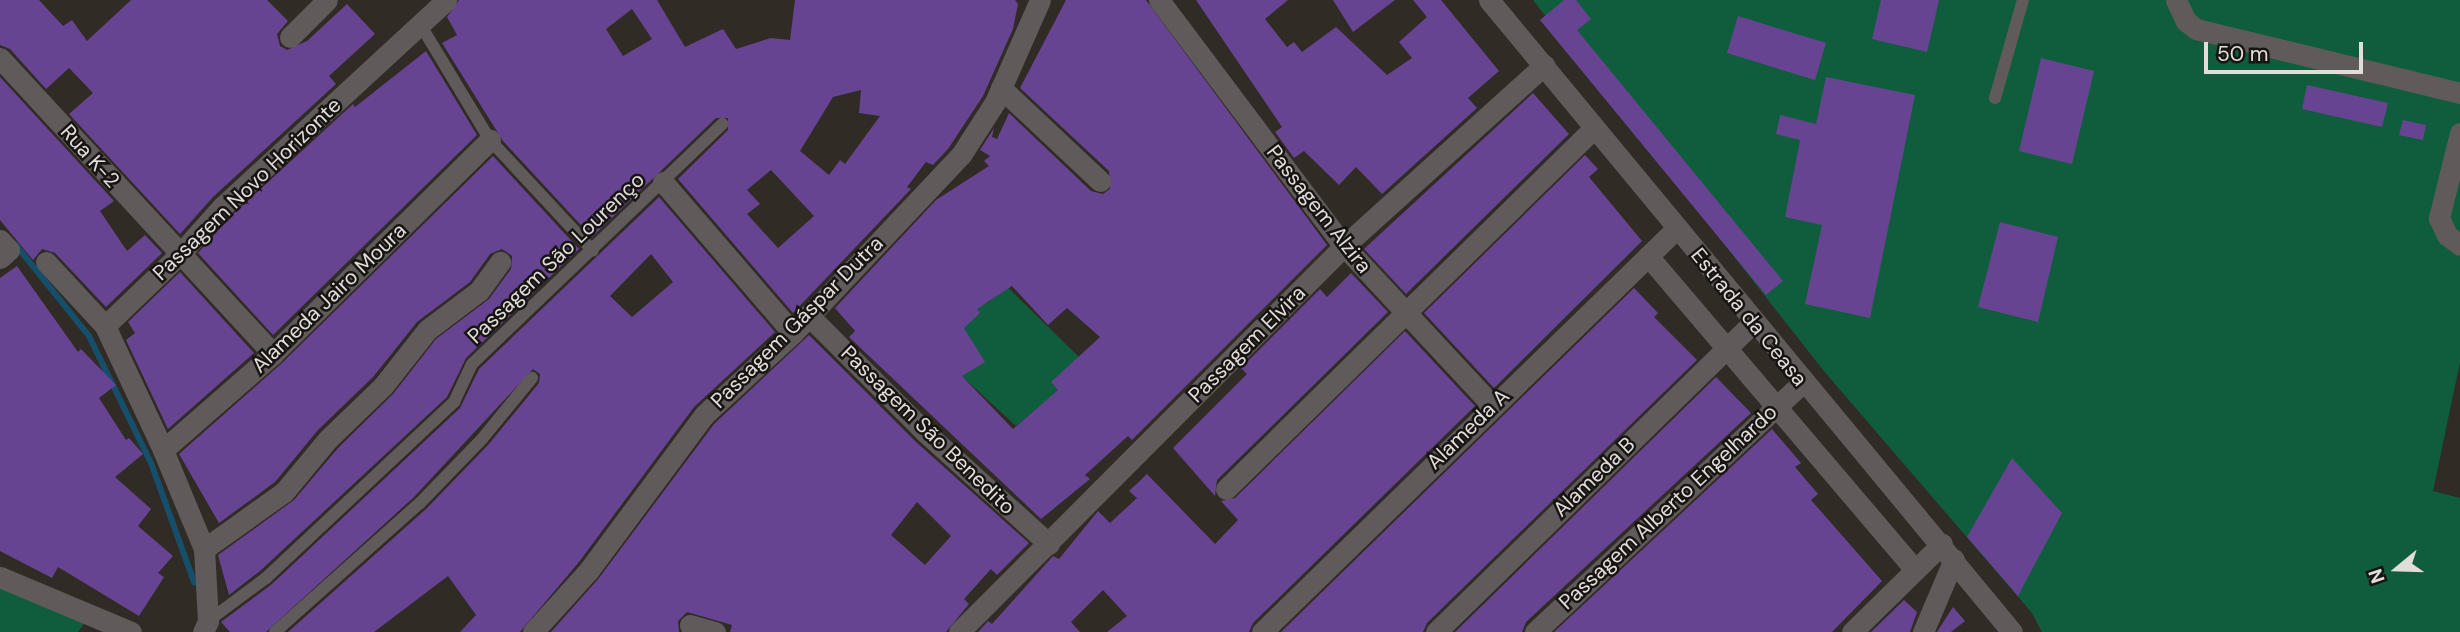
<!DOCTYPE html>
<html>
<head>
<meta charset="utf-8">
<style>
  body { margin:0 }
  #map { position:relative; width:2460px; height:632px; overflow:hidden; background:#312b25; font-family:"DM Sans",sans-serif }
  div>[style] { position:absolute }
  .green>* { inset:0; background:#105d3d }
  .stream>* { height:6px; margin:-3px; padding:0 3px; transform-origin:3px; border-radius:3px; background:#154f6b }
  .building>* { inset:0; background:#664491 }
  .lane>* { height:12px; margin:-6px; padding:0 6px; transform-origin:6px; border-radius:6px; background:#605b5a }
  .street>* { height:21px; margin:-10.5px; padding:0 10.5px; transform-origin:10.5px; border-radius:10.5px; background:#605b5a }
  span { translate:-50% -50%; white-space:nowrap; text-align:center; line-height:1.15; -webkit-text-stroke:5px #171412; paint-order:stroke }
  .street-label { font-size:21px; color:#e1ddd9 }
  .north { position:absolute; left:2362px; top:534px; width:70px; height:70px; -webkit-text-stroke:5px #171412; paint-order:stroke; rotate:251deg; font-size:19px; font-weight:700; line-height:28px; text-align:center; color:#e1ddd9 }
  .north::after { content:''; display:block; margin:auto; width:24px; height:32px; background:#e1ddd9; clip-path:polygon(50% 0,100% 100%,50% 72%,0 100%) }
  .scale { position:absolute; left:2204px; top:42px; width:159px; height:32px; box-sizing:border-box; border:4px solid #e1ddd9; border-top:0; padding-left:9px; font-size:21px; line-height:24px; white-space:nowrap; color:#e1ddd9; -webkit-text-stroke:5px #171412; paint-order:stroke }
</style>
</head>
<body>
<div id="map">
  <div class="green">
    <i style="clip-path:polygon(1533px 0,2460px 0,2460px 362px,2433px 491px,2460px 498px,2460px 632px,2042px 632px,2032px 613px,1823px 370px)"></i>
    <i style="clip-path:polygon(989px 269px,1079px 357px,1100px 406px,1058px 391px,1016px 426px,962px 376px,946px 373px,964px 327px,980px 313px,973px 304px,980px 296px,987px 303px,998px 295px)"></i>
    <i style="clip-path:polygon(0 581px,86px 621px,78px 632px,0 632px)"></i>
  </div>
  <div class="stream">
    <i style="left:15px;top:244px;width:118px;rotate:51.2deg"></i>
    <i style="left:89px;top:336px;width:141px;rotate:64deg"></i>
    <i style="left:151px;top:463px;width:127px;rotate:70.1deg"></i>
  </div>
  <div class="building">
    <i style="clip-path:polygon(0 0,39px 0,63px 26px,72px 20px,87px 41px,131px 0,267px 0,288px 21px,277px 34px,280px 46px,287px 50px,307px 41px,347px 4px,375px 34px,329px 76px,336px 84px,213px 197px,180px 234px,69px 114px,93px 93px,69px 68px,46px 89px,10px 49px,0 45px)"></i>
    <i style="clip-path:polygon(evenodd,459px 0,657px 0,685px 47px,723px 29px,736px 49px,771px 38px,790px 40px,795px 0,1015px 0,1018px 4px,1013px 29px,983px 96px,948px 149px,933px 165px,926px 162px,907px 187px,911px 189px,793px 313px,678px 179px,728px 130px,728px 118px,716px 118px,592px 237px,503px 141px,442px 43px,457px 35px,447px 17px,459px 0,632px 9px,652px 39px,623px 56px,606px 29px,632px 9px,459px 0,861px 90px,859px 113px,880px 116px,845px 164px,840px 160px,829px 175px,800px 151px,833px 97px,861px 90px,459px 0,771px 170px,814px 216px,778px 248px,747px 214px,760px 204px,747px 190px,771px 170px)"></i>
    <i style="clip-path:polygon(evenodd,1066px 0,1146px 0,1327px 245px,1132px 440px,1128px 436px,1085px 475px,1090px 479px,1041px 519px,849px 337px,855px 331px,835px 308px,936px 200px,989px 166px,984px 161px,990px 156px,980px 150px,994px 128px,992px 137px,997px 139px,1009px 113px,1091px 191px,1103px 194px,1110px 189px,1109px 171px,1020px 88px,1066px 0,1012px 286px,1048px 325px,1067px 308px,1100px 337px,1051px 382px,1058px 390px,1013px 429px,962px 376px,985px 362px,964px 328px,980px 313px,977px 309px,1012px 286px)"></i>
    <i style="clip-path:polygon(1196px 0,1288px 0,1265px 19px,1287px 47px,1294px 42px,1302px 52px,1336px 27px,1387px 75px,1412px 58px,1399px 42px,1427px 17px,1413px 0,1441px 0,1499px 71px,1468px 98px,1477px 108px,1382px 194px,1356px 167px,1339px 185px,1304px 151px,1294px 158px,1275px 132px,1282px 127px)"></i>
    <i style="clip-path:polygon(1333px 0,1395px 0,1353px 32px)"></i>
    <i style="clip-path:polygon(1564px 0,1576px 0,1591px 19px,1577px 30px,1783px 281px,1766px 295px,1540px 20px)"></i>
    <i style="clip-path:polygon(1881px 0,1939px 0,1927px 52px,1872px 39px)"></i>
    <i style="clip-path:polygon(1738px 16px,1826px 43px,1815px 80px,1727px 53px)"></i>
    <i style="clip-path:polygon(426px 51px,477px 135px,273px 335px,198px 253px,231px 216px,353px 104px,355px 107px)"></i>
    <i style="clip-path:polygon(2041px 58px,2094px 71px,2072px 164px,2019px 151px)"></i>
    <i style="clip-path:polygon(0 77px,114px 201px,100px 211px,127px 251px,145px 235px,162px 253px,106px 307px,55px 253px,42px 249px,33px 260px,0 220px)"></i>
    <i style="clip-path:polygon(1826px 77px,1915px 95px,1870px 318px,1805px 304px,1822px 225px,1785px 217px,1800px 140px,1776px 134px,1780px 115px,1816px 124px)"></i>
    <i style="clip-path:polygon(2307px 85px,2388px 103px,2382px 127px,2302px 109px)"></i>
    <i style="clip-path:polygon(1533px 93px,1569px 134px,1406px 294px,1364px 249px)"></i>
    <i style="clip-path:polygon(2403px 120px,2426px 125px,2423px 140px,2399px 135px)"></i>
    <i style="clip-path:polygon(1585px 155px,1598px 169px,1589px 177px,1642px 241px,1494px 388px,1424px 313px)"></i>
    <i style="clip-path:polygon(493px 156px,579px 249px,466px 358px,447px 397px,260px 571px,229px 595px,218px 555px,294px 500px,338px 448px,393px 394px,436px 339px,489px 299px,511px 269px,512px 256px,502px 249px,490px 254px,470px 282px,417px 322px,373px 377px,318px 430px,275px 482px,219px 523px,179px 454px,282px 363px)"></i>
    <i style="clip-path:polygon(evenodd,659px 197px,775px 332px,694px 407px,579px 562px,520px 632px,460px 632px,476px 615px,448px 576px,374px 632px,288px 632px,426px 509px,488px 445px,539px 383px,540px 374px,533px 369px,414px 497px,266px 632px,230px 632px,221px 622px,272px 584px,460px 408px,479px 369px,659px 197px,651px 254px,673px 282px,632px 317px,610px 296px,651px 254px)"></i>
    <i style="clip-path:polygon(2000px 222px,2058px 237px,2038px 322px,1978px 307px)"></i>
    <i style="clip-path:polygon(17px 266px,78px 352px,81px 349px,116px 385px,99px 398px,126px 440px,129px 438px,143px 454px,115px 477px,151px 509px,138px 526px,173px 556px,158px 573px,164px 577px,139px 616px,58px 567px,52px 578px,0 551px,0 278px)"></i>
    <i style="clip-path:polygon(180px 272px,254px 353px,168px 429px,126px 340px,135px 333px,128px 322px)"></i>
    <i style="clip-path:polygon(1351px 273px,1388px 312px,1217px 480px,1215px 496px,1173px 448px,1247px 374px,1241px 368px,1320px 289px,1327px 297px)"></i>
    <i style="clip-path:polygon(1634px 288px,1658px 313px,1654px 317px,1697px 360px,1427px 623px,1423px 632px,1281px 632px)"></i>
    <i style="clip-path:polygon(1405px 331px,1475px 406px,1253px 623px,1249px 632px,1107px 632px,1127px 616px,1103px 590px,1071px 622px,1080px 632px,978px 632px,988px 621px,992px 624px,1053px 556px,1059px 559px,1098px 511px,1110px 523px,1137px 498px,1129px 491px,1147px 474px,1215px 544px,1238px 520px,1221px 501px,1235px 498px)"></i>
    <i style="clip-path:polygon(evenodd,809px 335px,916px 442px,1029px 543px,997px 575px,991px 569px,964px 599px,969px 604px,946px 632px,730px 632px,732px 625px,687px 612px,678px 621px,679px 632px,551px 632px,599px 578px,714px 424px,809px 335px,917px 502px,951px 536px,925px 565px,891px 535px,917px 502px)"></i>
    <i style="clip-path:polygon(1716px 377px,1751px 413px,1526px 622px,1522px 632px,1455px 632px)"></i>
    <i style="clip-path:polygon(1772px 429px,1801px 463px,1795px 467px,1818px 494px,1811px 500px,1882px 581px,1832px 632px,1554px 632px)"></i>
    <i style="clip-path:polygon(2012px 458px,2062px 513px,2018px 596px,1967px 537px)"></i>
    <i style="clip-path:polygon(1904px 600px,1917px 612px,1910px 632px,1871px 632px)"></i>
    <i style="clip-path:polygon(1953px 607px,1965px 621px,1951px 632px,1937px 632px)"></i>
  </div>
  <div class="lane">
    <i style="left:420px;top:24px;width:135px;rotate:58.9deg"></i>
    <i style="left:490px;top:140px;width:151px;rotate:47.1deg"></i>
    <i style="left:1995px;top:98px;width:102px;rotate:-74.1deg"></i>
    <i style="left:208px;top:621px;width:72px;rotate:-36.6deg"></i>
    <i style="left:266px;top:578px;width:258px;rotate:-43.1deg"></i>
    <i style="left:454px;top:402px;width:42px;rotate:-64.7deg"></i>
    <i style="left:472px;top:364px;width:347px;rotate:-43.8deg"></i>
    <i style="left:275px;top:632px;width:194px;rotate:-41.7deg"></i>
    <i style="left:420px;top:503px;width:89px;rotate:-45.9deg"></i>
    <i style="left:482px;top:439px;width:79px;rotate:-50.7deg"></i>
  </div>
  <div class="street">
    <i style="left:1159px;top:0;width:308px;rotate:53.1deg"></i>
    <i style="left:1344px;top:246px;width:217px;rotate:47.1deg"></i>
    <i style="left:1489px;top:0;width:820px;rotate:50.39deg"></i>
    <i style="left:2176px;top:0;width:23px;rotate:65deg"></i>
    <i style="left:2186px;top:21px;width:13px;rotate:39deg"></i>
    <i style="left:2196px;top:29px;width:272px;rotate:13.6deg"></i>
    <i style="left:290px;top:37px;width:52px;rotate:-45deg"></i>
    <i style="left:0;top:58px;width:403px;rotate:47.3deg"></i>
    <i style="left:1001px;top:88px;width:136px;rotate:43.2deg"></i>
    <i style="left:2460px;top:133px;width:88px;rotate:103.9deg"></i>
    <i style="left:2439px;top:218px;width:19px;rotate:65deg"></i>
    <i style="left:2447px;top:235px;width:16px;rotate:38deg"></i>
    <i style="left:663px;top:182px;width:199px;rotate:49.3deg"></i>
    <i style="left:0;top:240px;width:13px;rotate:48deg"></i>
    <i style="left:9px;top:250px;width:12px;rotate:138deg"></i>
    <i style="left:1648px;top:256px;width:412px;rotate:49.6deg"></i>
    <i style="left:46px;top:262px;width:87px;rotate:47.3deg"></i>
    <i style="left:105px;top:326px;width:137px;rotate:64.9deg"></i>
    <i style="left:163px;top:450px;width:107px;rotate:67.5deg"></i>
    <i style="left:204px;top:549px;width:72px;rotate:86.8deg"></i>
    <i style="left:208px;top:621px;width:12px;rotate:114deg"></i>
    <i style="left:808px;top:315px;width:165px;rotate:45deg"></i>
    <i style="left:925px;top:432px;width:167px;rotate:42.1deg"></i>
    <i style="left:105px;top:326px;width:104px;rotate:-43.8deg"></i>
    <i style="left:180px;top:254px;width:63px;rotate:-48.2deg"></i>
    <i style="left:222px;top:207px;width:305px;rotate:-42.7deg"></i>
    <i style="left:163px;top:450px;width:146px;rotate:-41.1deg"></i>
    <i style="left:273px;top:354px;width:305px;rotate:-44.6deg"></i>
    <i style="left:1226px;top:489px;width:516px;rotate:-44.45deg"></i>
    <i style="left:204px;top:549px;width:98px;rotate:-35.5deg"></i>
    <i style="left:284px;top:492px;width:69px;rotate:-50.3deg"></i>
    <i style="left:328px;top:439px;width:76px;rotate:-43.9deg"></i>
    <i style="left:383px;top:386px;width:71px;rotate:-51.8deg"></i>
    <i style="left:427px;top:330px;width:65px;rotate:-36.9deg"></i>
    <i style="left:479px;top:291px;width:36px;rotate:-54deg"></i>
    <i style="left:0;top:577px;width:142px;rotate:22.8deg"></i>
    <i style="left:690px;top:625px;width:26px;rotate:16deg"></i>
    <i style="left:533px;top:632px;width:84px;rotate:-47.9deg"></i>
    <i style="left:589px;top:570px;width:193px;rotate:-53.4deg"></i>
    <i style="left:704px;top:415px;width:121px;rotate:-42.7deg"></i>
    <i style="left:793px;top:333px;width:245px;rotate:-46.7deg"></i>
    <i style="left:961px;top:155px;width:63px;rotate:-57.3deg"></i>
    <i style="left:995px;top:102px;width:111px;rotate:-66.2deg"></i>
    <i style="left:959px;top:632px;width:545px;rotate:-45.07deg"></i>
    <i style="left:1344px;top:246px;width:270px;rotate:-42.1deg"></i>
    <i style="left:1262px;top:632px;width:578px;rotate:-44.23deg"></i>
    <i style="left:1436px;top:632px;width:443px;rotate:-44.3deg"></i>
    <i style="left:1535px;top:632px;width:365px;rotate:-43deg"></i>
    <i style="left:1852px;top:632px;width:126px;rotate:-44.4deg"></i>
    <i style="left:1923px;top:632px;width:79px;rotate:-67deg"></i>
  </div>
  <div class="street-label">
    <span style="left:90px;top:156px;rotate:48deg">Rua K-2</span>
    <span style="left:247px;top:189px;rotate:-44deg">Passagem Novo Horizonte</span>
    <span style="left:1319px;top:209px;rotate:52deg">Passagem Alzira</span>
    <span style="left:556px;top:258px;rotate:-44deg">Passagem São Lourenço</span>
    <span style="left:329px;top:298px;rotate:-44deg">Alameda Jairo Moura</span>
    <span style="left:1749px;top:317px;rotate:51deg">Estrada da Ceasa</span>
    <span style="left:797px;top:322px;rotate:-45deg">Passagem Gáspar Dutra</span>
    <span style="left:1247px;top:344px;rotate:-45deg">Passagem Elvira</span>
    <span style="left:1468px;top:429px;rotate:-44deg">Alameda A</span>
    <span style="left:928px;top:430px;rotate:44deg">Passagem São Benedito</span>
    <span style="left:1594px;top:477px;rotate:-44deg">Alameda B</span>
    <span style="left:1668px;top:507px;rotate:-43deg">Passagem Alberto Engelhardo</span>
  </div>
  <div class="north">N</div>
  <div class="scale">50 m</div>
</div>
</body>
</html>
